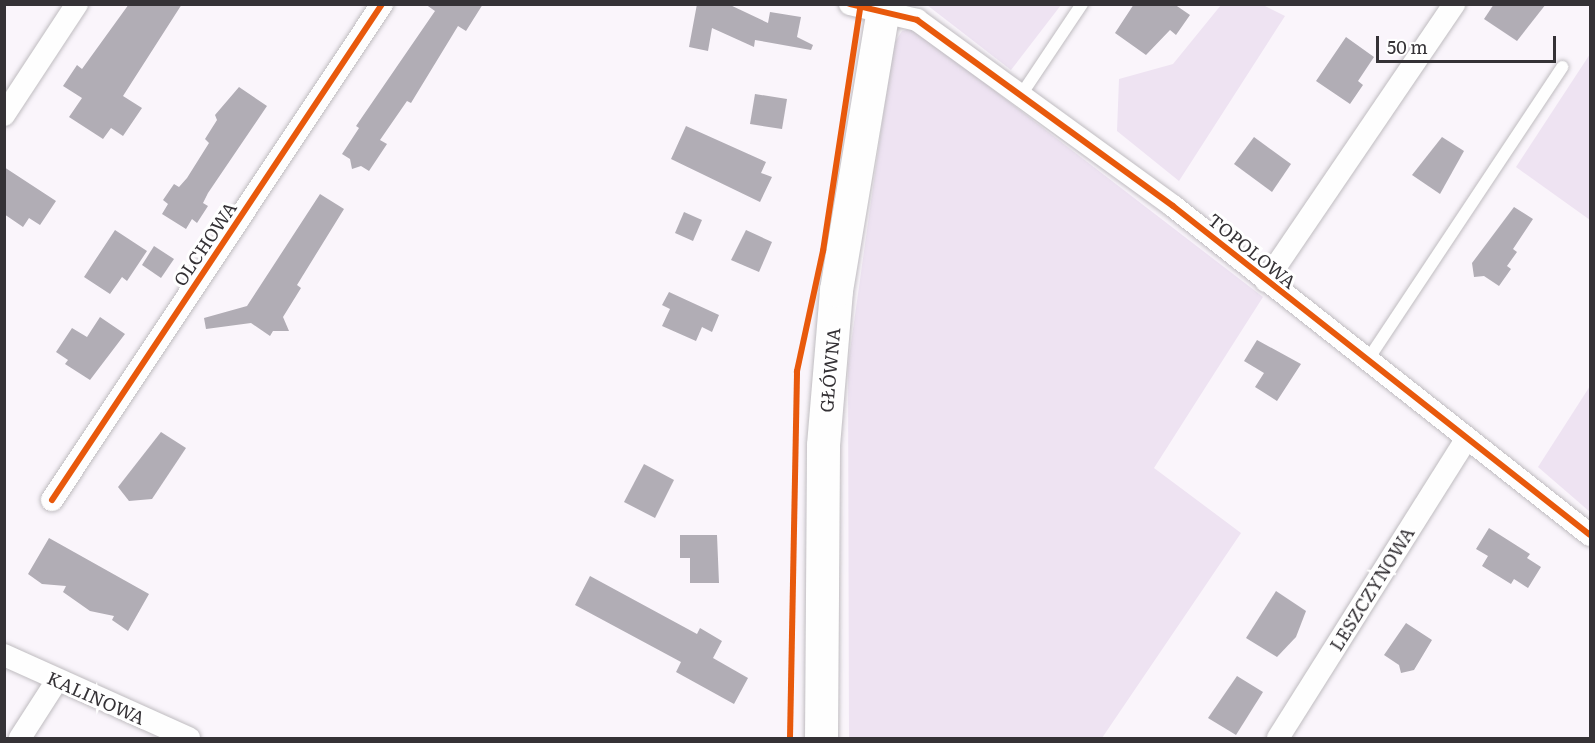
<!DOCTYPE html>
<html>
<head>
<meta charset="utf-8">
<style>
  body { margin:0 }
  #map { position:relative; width:1595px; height:743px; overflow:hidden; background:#faf5fb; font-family:Literata,serif }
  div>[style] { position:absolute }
  .green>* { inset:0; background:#eee3f2 }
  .building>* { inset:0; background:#b1adb5 }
  .roads { filter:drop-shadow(0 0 2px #bfbcc0) drop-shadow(0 0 2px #bfbcc0) }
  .service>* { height:12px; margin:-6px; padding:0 6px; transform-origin:6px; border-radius:6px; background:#fefefe }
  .minor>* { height:22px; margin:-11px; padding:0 11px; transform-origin:11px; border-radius:11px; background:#fefefe }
  .primary>* { height:33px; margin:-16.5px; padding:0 16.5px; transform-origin:16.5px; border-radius:16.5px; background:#fefefe }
  .cycleway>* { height:6px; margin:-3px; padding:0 3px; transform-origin:3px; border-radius:3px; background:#e8590c }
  span { translate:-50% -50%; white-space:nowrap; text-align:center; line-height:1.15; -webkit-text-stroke:6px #fff; paint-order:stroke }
  .street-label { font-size:18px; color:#353236 }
  .frame { position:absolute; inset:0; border:6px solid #353236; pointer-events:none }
  .scale { position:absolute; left:1376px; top:36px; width:180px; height:27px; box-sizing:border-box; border:3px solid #353236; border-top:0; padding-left:8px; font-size:18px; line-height:21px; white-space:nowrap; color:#353236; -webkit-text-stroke:4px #fff; paint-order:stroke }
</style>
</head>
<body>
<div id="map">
  <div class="green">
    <i style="clip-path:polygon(927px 5px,1061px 5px,1011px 70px)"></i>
    <i style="clip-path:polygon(1221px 5px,1263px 5px,1285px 16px,1179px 181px,1117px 131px,1119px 79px,1173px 64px)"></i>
    <i style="clip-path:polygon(913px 28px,1263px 297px,1154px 468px,1241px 533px,1102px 738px,849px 738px,848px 365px,893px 45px,902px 31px)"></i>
    <i style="clip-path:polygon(1590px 54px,1590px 220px,1516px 167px)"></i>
    <i style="clip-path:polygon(1590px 386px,1590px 512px,1538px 467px)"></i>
  </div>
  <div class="building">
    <i style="clip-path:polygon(129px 4px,182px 4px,123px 96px,142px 108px,123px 136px,111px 128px,103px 139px,69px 117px,82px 98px,63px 86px,77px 65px,82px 69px)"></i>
    <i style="clip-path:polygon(425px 4px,483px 4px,466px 31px,458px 26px,411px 103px,407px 101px,380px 140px,387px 144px,369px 171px,361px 166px,352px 169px,350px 159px,342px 154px,359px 128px,356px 126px,435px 11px)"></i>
    <i style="clip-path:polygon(697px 4px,728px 4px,768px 23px,770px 12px,801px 17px,797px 37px,813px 45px,811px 50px,755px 40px,754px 47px,712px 28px,708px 51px,689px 47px)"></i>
    <i style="clip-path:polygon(1134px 4px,1174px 4px,1190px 15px,1176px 35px,1170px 30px,1146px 55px,1115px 33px)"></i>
    <i style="clip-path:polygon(1494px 4px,1546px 4px,1517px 41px,1484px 19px)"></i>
    <i style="clip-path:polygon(1346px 37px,1374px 57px,1358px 81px,1363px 85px,1350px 104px,1316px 81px)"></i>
    <i style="clip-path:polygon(239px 87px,267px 106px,208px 193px,203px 203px,208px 206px,197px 223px,192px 219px,186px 229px,162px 214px,168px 204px,163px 200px,174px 184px,179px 187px,187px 178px,209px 143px,205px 139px,217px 120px,215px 115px)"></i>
    <i style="clip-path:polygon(755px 94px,787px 99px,782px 129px,750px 124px)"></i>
    <i style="clip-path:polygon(686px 126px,766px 162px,761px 173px,772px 177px,760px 202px,671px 159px)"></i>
    <i style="clip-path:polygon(1254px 137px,1291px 164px,1272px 192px,1234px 164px)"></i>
    <i style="clip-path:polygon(1442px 137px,1464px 151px,1440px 194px,1412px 175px)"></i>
    <i style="clip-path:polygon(4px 167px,56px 201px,40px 225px,29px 218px,23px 227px,4px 214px)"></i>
    <i style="clip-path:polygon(320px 194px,344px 209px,297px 285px,301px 288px,283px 317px,289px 331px,273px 331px,270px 336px,251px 323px,206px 329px,204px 318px,247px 306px)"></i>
    <i style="clip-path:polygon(1514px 207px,1533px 219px,1513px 249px,1517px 252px,1507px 266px,1511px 269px,1499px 286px,1484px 276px,1474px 277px,1472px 263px)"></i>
    <i style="clip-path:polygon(684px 212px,702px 220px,693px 241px,675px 233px)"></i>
    <i style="clip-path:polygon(115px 230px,147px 251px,127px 281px,122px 277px,110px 294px,84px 277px)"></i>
    <i style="clip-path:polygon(746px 230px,772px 242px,759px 272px,731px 260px)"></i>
    <i style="clip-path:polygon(154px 246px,174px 259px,161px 278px,142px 265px)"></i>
    <i style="clip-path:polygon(669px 292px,719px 315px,712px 332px,702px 327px,696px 341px,662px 326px,670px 309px,662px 305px)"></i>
    <i style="clip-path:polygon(100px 317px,125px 334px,90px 380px,65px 364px,68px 360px,56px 352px,72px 328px,87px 337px)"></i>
    <i style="clip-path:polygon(1257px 340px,1301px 364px,1277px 401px,1255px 387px,1264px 373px,1244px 361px)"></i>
    <i style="clip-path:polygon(161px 432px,186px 448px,152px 499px,129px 501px,118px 487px)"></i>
    <i style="clip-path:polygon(644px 464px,674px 480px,655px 518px,624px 502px)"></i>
    <i style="clip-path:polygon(1489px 528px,1530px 554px,1527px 558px,1541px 567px,1528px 588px,1514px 579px,1511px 584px,1482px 566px,1488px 556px,1476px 549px)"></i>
    <i style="clip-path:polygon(680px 535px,717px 535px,719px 583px,690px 583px,690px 558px,680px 558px)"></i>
    <i style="clip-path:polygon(49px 538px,149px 594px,128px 631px,112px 620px,114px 616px,90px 611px,63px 592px,66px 586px,42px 584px,28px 574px)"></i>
    <i style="clip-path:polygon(590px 576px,697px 634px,700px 628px,722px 641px,713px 658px,748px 678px,734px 704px,676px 672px,681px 662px,575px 605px)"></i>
    <i style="clip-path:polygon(1276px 591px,1306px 611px,1296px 637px,1277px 657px,1246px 638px)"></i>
    <i style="clip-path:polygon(1406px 623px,1432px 640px,1414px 670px,1401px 673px,1399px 665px,1384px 655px)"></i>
    <i style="clip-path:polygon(1237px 676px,1263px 692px,1236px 735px,1208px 718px)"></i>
  </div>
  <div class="roads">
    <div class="service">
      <i style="left:1021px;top:95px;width:110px;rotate:-56.2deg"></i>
      <i style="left:1367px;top:361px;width:353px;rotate:-56.4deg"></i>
    </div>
    <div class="minor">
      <i style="left:850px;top:4px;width:69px;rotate:13.4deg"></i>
      <i style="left:917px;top:20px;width:316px;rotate:36deg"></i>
      <i style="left:1173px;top:206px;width:531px;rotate:38.27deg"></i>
      <i style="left:4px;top:115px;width:133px;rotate:-56.7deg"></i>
      <i style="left:1266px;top:281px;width:335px;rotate:-55.8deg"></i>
      <i style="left:52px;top:500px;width:596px;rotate:-56.36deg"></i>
      <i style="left:4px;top:655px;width:203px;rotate:24.2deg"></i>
      <i style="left:20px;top:738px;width:67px;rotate:-57.3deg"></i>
      <i style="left:1278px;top:738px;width:352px;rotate:-57.8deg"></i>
    </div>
    <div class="primary">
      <i style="left:821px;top:738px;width:293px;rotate:-89.6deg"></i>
      <i style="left:823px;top:445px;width:156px;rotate:-85.2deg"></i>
      <i style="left:836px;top:290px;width:290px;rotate:-80.5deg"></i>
    </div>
  </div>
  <div class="cycleway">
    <i style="left:850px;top:4px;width:69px;rotate:13.4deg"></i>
    <i style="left:917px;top:20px;width:316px;rotate:36deg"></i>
    <i style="left:1173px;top:206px;width:531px;rotate:38.27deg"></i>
    <i style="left:52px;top:500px;width:596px;rotate:-56.36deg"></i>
    <i style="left:790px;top:738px;width:367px;rotate:-88.9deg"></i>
    <i style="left:797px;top:371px;width:123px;rotate:-77.8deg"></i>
    <i style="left:823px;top:251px;width:250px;rotate:-81.3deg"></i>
  </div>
  <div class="street-label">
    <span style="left:205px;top:244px;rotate:-56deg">OLCHOWA</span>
    <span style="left:1252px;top:251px;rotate:39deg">TOPOLOWA</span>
    <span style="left:830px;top:370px;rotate:-85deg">GŁÓWNA</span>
    <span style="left:1372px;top:589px;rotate:-58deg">LESZCZYNOWA</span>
    <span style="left:96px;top:698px;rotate:24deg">KALINOWA</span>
  </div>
  <div class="frame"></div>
  <div class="scale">50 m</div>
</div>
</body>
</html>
